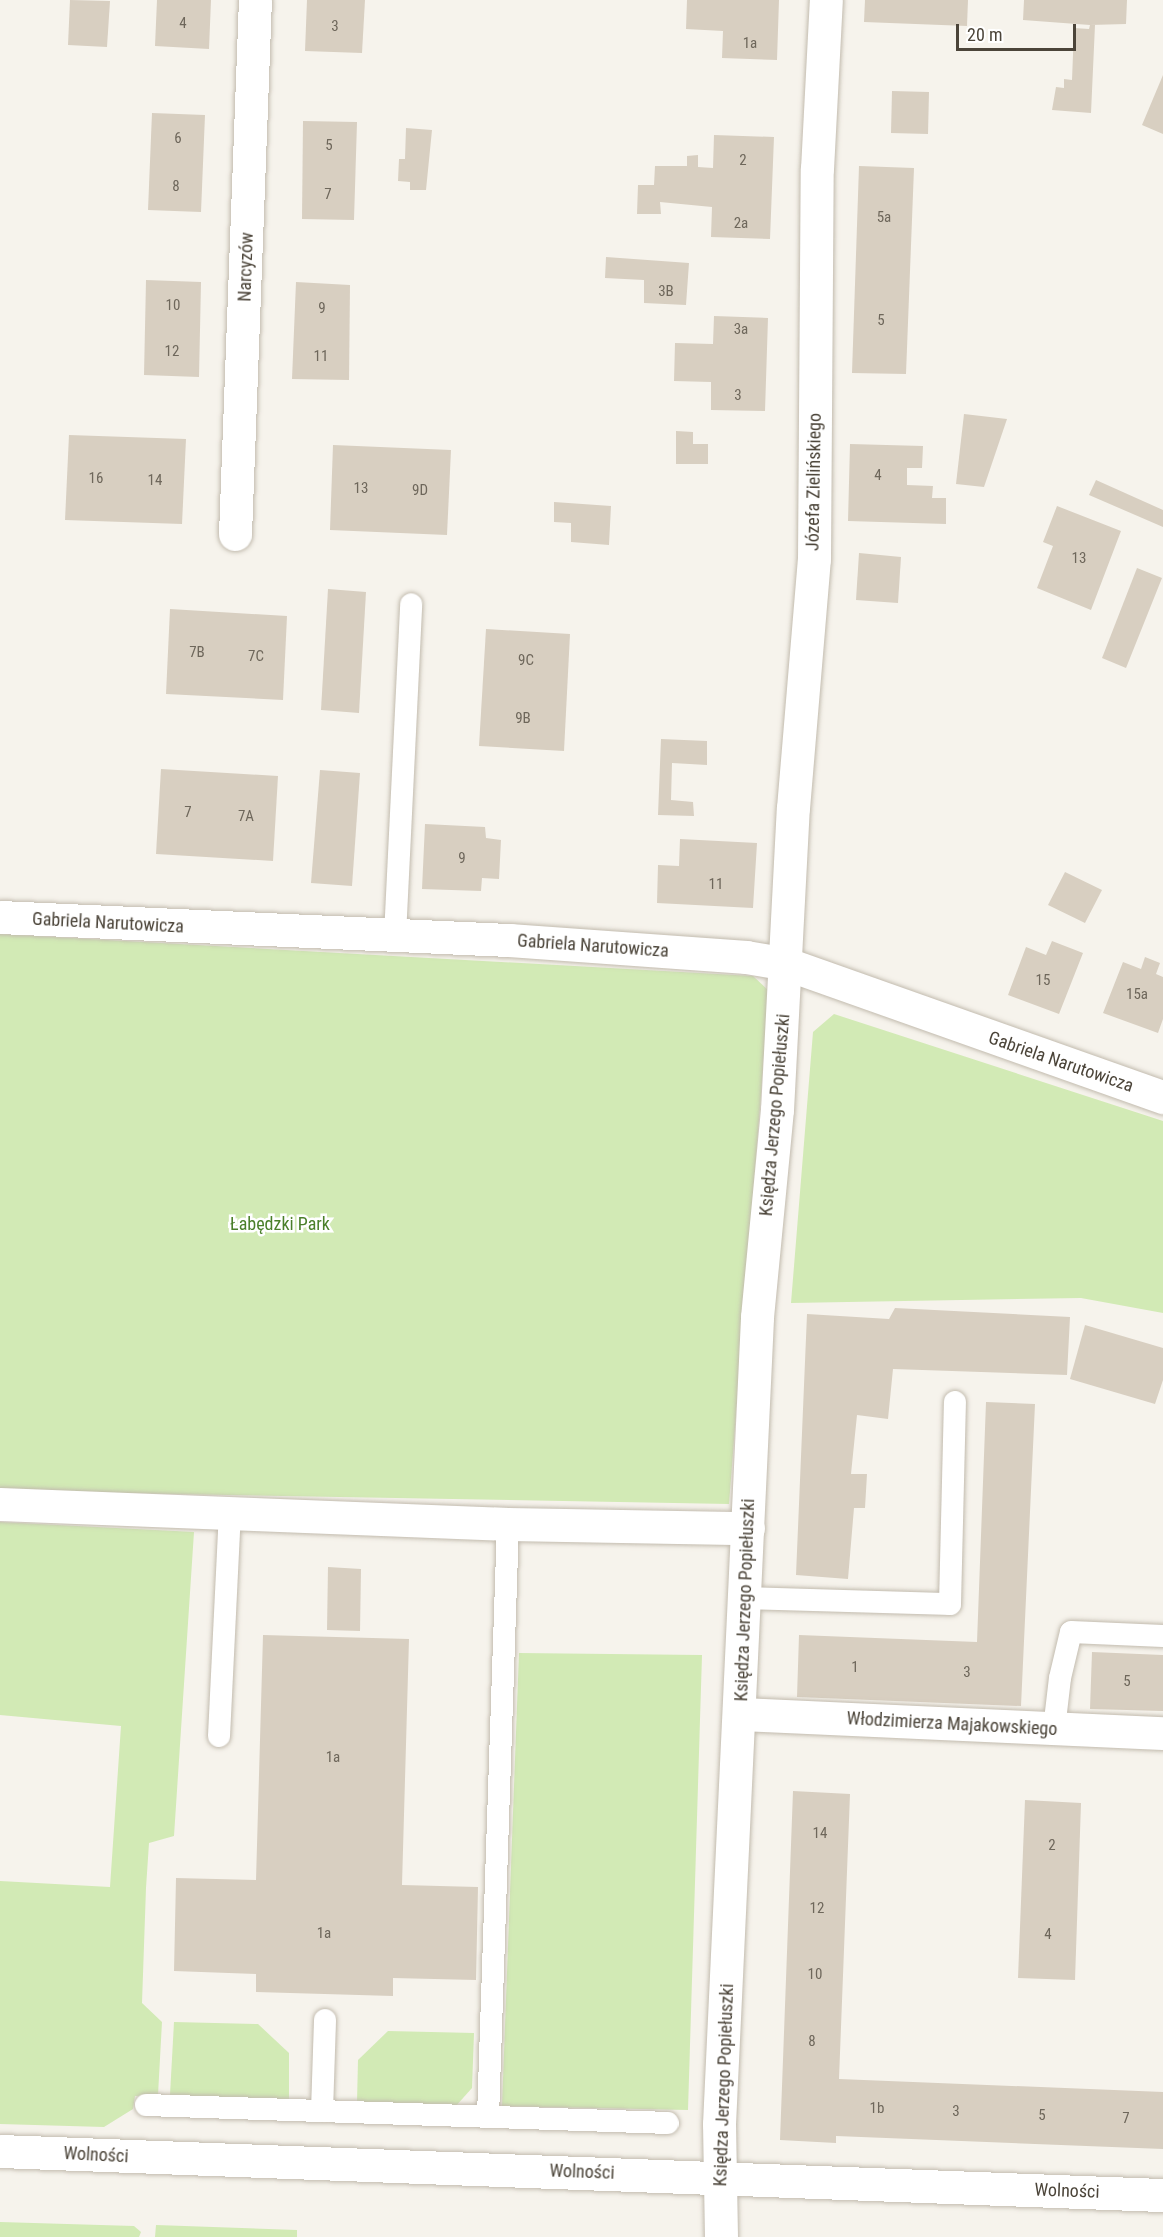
<!DOCTYPE html>
<html>
<head>
<meta charset="utf-8">
<style>
  body { margin:0 }
  #map { position:relative; width:1163px; height:2237px; overflow:hidden; background:#f6f3ec; font-family:"Roboto Condensed",sans-serif }
  div>[style] { position:absolute }
  .green>* { inset:0; background:#d2eab5 }
  .building>* { inset:0; background:#d8cfc1 }
  .roads { filter:drop-shadow(0 0 2px #c2bbae) drop-shadow(0 0 2px #c2bbae) }
  .lane>* { height:22px; margin:-11px; padding:0 11px; transform-origin:11px; border-radius:11px; background:#fff }
  .street>* { height:33px; margin:-16.5px; padding:0 16.5px; transform-origin:16.5px; border-radius:16.5px; background:#fff }
  span { translate:-50% -50%; white-space:nowrap; text-align:center; line-height:1.15; -webkit-text-stroke:5px #fff; paint-order:stroke }
  .number-label { font-size:15px; color:#6e675b }
  .number-label span { -webkit-text-stroke-width:0 }
  .street-label { font-size:18px; color:#4b4439 }
  .park-label { font-size:18px; color:#4a7f2a }
  .scale { position:absolute; left:956px; top:24px; width:120px; height:27px; box-sizing:border-box; border:3px solid #4b4439; border-top:0; padding-left:8px; font-size:18px; line-height:21px; white-space:nowrap; color:#4b4439; -webkit-text-stroke:4px #fff; paint-order:stroke }
</style>
</head>
<body>
<div id="map">
  <div class="green">
    <i style="clip-path:polygon(0 934px,753px 976px,769px 991px,729px 1504px,0 1491px)"></i>
    <i style="clip-path:polygon(834px 1014px,1163px 1121px,1163px 1313px,1081px 1298px,791px 1303px,813px 1032px)"></i>
    <i style="clip-path:polygon(0 1522px,194px 1532px,174px 1836px,149px 1843px,146px 1888px,142px 2003px,162px 2022px,158px 2095px,135px 2096px,133px 2109px,104px 2127px,0 2124px,0 1881px,110px 1887px,121px 1726px,0 1715px)"></i>
    <i style="clip-path:polygon(519px 1653px,702px 1655px,688px 2110px,502px 2106px)"></i>
    <i style="clip-path:polygon(174px 2022px,258px 2024px,289px 2053px,289px 2100px,170px 2095px)"></i>
    <i style="clip-path:polygon(388px 2031px,474px 2033px,472px 2088px,455px 2107px,357px 2102px,358px 2060px)"></i>
    <i style="clip-path:polygon(0 2222px,134px 2226px,141px 2232px,139px 2237px,0 2237px)"></i>
    <i style="clip-path:polygon(156px 2225px,297px 2230px,297px 2237px,155px 2237px)"></i>
  </div>
  <div class="building">
    <i style="clip-path:polygon(70px 0,110px 1px,107px 47px,68px 45px)"></i>
    <i style="clip-path:polygon(157px 0,211px 0,209px 49px,155px 46px)"></i>
    <i style="clip-path:polygon(307px 0,365px 0,362px 53px,305px 51px)"></i>
    <i style="clip-path:polygon(687px 0,779px 0,777px 60px,722px 58px,723px 31px,686px 29px)"></i>
    <i style="clip-path:polygon(865px 0,968px 0,967px 26px,864px 22px)"></i>
    <i style="clip-path:polygon(1024px 0,1127px 0,1126px 24px,1090px 25px,1095px 25px,1091px 113px,1052px 110px,1056px 87px,1064px 88px,1064px 79px,1072px 80px,1074px 28px,1089px 29px,1090px 25px,1023px 20px)"></i>
    <i style="clip-path:polygon(1163px 75px,1163px 134px,1142px 125px)"></i>
    <i style="clip-path:polygon(892px 91px,929px 92px,928px 134px,891px 133px)"></i>
    <i style="clip-path:polygon(152px 113px,205px 115px,201px 212px,148px 210px)"></i>
    <i style="clip-path:polygon(303px 121px,357px 122px,354px 220px,302px 219px)"></i>
    <i style="clip-path:polygon(406px 128px,432px 130px,426px 190px,410px 190px,410px 182px,398px 181px,399px 159px,405px 159px)"></i>
    <i style="clip-path:polygon(714px 135px,774px 137px,770px 239px,711px 237px,712px 207px,660px 202px,661px 214px,637px 214px,638px 185px,654px 185px,655px 166px,687px 166px,687px 156px,698px 155px,698px 167px,713px 168px)"></i>
    <i style="clip-path:polygon(859px 166px,914px 168px,906px 374px,852px 373px)"></i>
    <i style="clip-path:polygon(606px 257px,689px 263px,686px 305px,644px 303px,644px 280px,605px 278px)"></i>
    <i style="clip-path:polygon(146px 280px,201px 282px,199px 377px,144px 375px)"></i>
    <i style="clip-path:polygon(296px 282px,350px 285px,349px 380px,292px 379px)"></i>
    <i style="clip-path:polygon(714px 316px,768px 318px,765px 411px,711px 410px,711px 382px,674px 381px,675px 343px,713px 344px)"></i>
    <i style="clip-path:polygon(964px 414px,1007px 419px,984px 487px,956px 484px)"></i>
    <i style="clip-path:polygon(676px 431px,693px 432px,693px 444px,708px 444px,708px 464px,676px 464px)"></i>
    <i style="clip-path:polygon(69px 435px,186px 439px,182px 524px,65px 520px)"></i>
    <i style="clip-path:polygon(850px 444px,923px 446px,922px 468px,907px 468px,907px 485px,933px 486px,932px 498px,946px 498px,946px 524px,848px 521px)"></i>
    <i style="clip-path:polygon(333px 445px,451px 450px,447px 535px,330px 530px)"></i>
    <i style="clip-path:polygon(1096px 480px,1163px 510px,1163px 527px,1089px 495px)"></i>
    <i style="clip-path:polygon(554px 502px,611px 506px,609px 545px,571px 542px,571px 523px,554px 522px)"></i>
    <i style="clip-path:polygon(1057px 506px,1121px 531px,1091px 610px,1037px 588px,1053px 546px,1043px 542px)"></i>
    <i style="clip-path:polygon(859px 553px,901px 557px,898px 603px,856px 600px)"></i>
    <i style="clip-path:polygon(1137px 568px,1162px 578px,1126px 668px,1102px 658px)"></i>
    <i style="clip-path:polygon(328px 589px,366px 592px,359px 713px,321px 710px)"></i>
    <i style="clip-path:polygon(170px 609px,287px 616px,283px 700px,166px 694px)"></i>
    <i style="clip-path:polygon(486px 629px,570px 634px,564px 751px,479px 746px)"></i>
    <i style="clip-path:polygon(661px 739px,707px 741px,707px 765px,672px 763px,671px 800px,693px 802px,694px 816px,658px 815px)"></i>
    <i style="clip-path:polygon(161px 769px,278px 776px,273px 861px,156px 854px)"></i>
    <i style="clip-path:polygon(320px 770px,360px 773px,352px 886px,311px 883px)"></i>
    <i style="clip-path:polygon(425px 824px,485px 827px,486px 838px,501px 840px,499px 879px,482px 878px,481px 891px,422px 889px)"></i>
    <i style="clip-path:polygon(680px 839px,757px 843px,753px 908px,657px 903px,658px 865px,679px 866px)"></i>
    <i style="clip-path:polygon(1065px 872px,1102px 890px,1085px 923px,1048px 905px)"></i>
    <i style="clip-path:polygon(1052px 941px,1083px 953px,1059px 1014px,1008px 995px,1026px 947px,1046px 955px)"></i>
    <i style="clip-path:polygon(1145px 957px,1160px 963px,1156px 974px,1163px 977px,1163px 1019px,1158px 1033px,1103px 1013px,1123px 962px,1141px 969px)"></i>
    <i style="clip-path:polygon(895px 1308px,1070px 1317px,1067px 1375px,893px 1369px,888px 1419px,857px 1415px,851px 1474px,867px 1474px,865px 1508px,854px 1508px,848px 1579px,796px 1575px,807px 1314px,889px 1319px)"></i>
    <i style="clip-path:polygon(1085px 1325px,1163px 1348px,1163px 1380px,1155px 1404px,1070px 1379px)"></i>
    <i style="clip-path:polygon(986px 1402px,1035px 1404px,1021px 1706px,797px 1697px,799px 1635px,977px 1642px)"></i>
    <i style="clip-path:polygon(328px 1567px,361px 1569px,360px 1631px,327px 1630px)"></i>
    <i style="clip-path:polygon(263px 1635px,409px 1639px,402px 1885px,478px 1887px,476px 1980px,393px 1978px,393px 1996px,256px 1992px,256px 1974px,174px 1971px,176px 1878px,256px 1880px)"></i>
    <i style="clip-path:polygon(1092px 1652px,1163px 1655px,1163px 1711px,1090px 1709px)"></i>
    <i style="clip-path:polygon(793px 1791px,850px 1794px,839px 2079px,1163px 2092px,1163px 2149px,836px 2136px,836px 2143px,780px 2140px)"></i>
    <i style="clip-path:polygon(1025px 1800px,1081px 1803px,1075px 1980px,1018px 1978px)"></i>
  </div>
  <div class="roads">
    <div class="lane">
      <i style="left:395px;top:936px;width:332px;rotate:-87.2deg"></i>
      <i style="left:746px;top:1598px;width:204px;rotate:1.7deg"></i>
      <i style="left:950px;top:1604px;width:202px;rotate:-88.6deg"></i>
      <i style="left:1054px;top:1729px;width:51px;rotate:-83.3deg"></i>
      <i style="left:1060px;top:1678px;width:47px;rotate:-76.6deg"></i>
      <i style="left:1071px;top:1632px;width:92px;rotate:2.5deg"></i>
      <i style="left:219px;top:1736px;width:224px;rotate:-87.2deg"></i>
      <i style="left:146px;top:2105px;width:522px;rotate:1.97deg"></i>
      <i style="left:322px;top:2111px;width:91px;rotate:-88.1deg"></i>
      <i style="left:488px;top:2117px;width:593px;rotate:-88.07deg"></i>
    </div>
    <div class="street">
      <i style="left:235px;top:534px;width:534px;rotate:-87.86deg"></i>
      <i style="left:0;top:917px;width:510px;rotate:2.59deg"></i>
      <i style="left:509px;top:940px;width:238px;rotate:4.1deg"></i>
      <i style="left:746px;top:957px;width:42px;rotate:9.7deg"></i>
      <i style="left:787px;top:964px;width:399px;rotate:19.5deg"></i>
      <i style="left:0;top:1504px;width:508px;rotate:2.25deg"></i>
      <i style="left:508px;top:1524px;width:240px;rotate:1deg"></i>
      <i style="left:741px;top:1714px;width:422px;rotate:2.6deg"></i>
      <i style="left:0;top:2151px;width:1164px;rotate:2.17deg"></i>
      <i style="left:721px;top:2237px;width:113px;rotate:-91deg"></i>
      <i style="left:719px;top:2124px;width:808px;rotate:-87.3deg"></i>
      <i style="left:757px;top:1317px;width:208px;rotate:-84.5deg"></i>
      <i style="left:777px;top:1110px;width:302px;rotate:-87deg"></i>
      <i style="left:793px;top:808px;width:250px;rotate:-85.2deg"></i>
      <i style="left:814px;top:559px;width:390px;rotate:-89.6deg"></i>
      <i style="left:817px;top:169px;width:169px;rotate:-87deg"></i>
    </div>
  </div>
  <div class="number-label">
    <span style="left:183px;top:24px">4</span>
    <span style="left:335px;top:27px">3</span>
    <span style="left:750px;top:44px">1a</span>
    <span style="left:178px;top:139px">6</span>
    <span style="left:329px;top:146px">5</span>
    <span style="left:743px;top:161px">2</span>
    <span style="left:176px;top:187px">8</span>
    <span style="left:328px;top:195px">7</span>
    <span style="left:884px;top:218px">5a</span>
    <span style="left:741px;top:224px">2a</span>
    <span style="left:666px;top:292px">3B</span>
    <span style="left:173px;top:306px">10</span>
    <span style="left:322px;top:309px">9</span>
    <span style="left:881px;top:321px">5</span>
    <span style="left:741px;top:330px">3a</span>
    <span style="left:172px;top:352px">12</span>
    <span style="left:321px;top:357px">11</span>
    <span style="left:738px;top:396px">3</span>
    <span style="left:878px;top:476px">4</span>
    <span style="left:96px;top:479px">16</span>
    <span style="left:155px;top:481px">14</span>
    <span style="left:361px;top:489px">13</span>
    <span style="left:420px;top:491px">9D</span>
    <span style="left:1079px;top:559px">13</span>
    <span style="left:197px;top:653px">7B</span>
    <span style="left:256px;top:657px">7C</span>
    <span style="left:526px;top:661px">9C</span>
    <span style="left:523px;top:719px">9B</span>
    <span style="left:188px;top:813px">7</span>
    <span style="left:246px;top:817px">7A</span>
    <span style="left:462px;top:859px">9</span>
    <span style="left:716px;top:885px">11</span>
    <span style="left:1043px;top:981px">15</span>
    <span style="left:1137px;top:995px">15a</span>
    <span style="left:855px;top:1668px">1</span>
    <span style="left:967px;top:1673px">3</span>
    <span style="left:1127px;top:1682px">5</span>
    <span style="left:333px;top:1758px">1a</span>
    <span style="left:820px;top:1834px">14</span>
    <span style="left:1052px;top:1846px">2</span>
    <span style="left:817px;top:1909px">12</span>
    <span style="left:324px;top:1934px">1a</span>
    <span style="left:1048px;top:1935px">4</span>
    <span style="left:815px;top:1975px">10</span>
    <span style="left:812px;top:2042px">8</span>
    <span style="left:877px;top:2109px">1b</span>
    <span style="left:956px;top:2112px">3</span>
    <span style="left:1042px;top:2116px">5</span>
    <span style="left:1126px;top:2119px">7</span>
  </div>
  <div class="street-label">
    <span style="left:246px;top:267px;rotate:-88deg">Narcyzów</span>
    <span style="left:814px;top:482px;rotate:-89deg">Józefa Zielińskiego</span>
    <span style="left:108px;top:923px;rotate:3deg">Gabriela Narutowicza</span>
    <span style="left:593px;top:946px;rotate:4deg">Gabriela Narutowicza</span>
    <span style="left:1061px;top:1062px;rotate:19deg">Gabriela Narutowicza</span>
    <span style="left:775px;top:1115px;rotate:-85deg">Księdza Jerzego Popiełuszki</span>
    <span style="left:745px;top:1600px;rotate:-88deg">Księdza Jerzego Popiełuszki</span>
    <span style="left:952px;top:1724px;rotate:3deg">Włodzimierza Majakowskiego</span>
    <span style="left:724px;top:2085px;rotate:-88deg">Księdza Jerzego Popiełuszki</span>
    <span style="left:96px;top:2155px;rotate:3deg">Wolności</span>
    <span style="left:582px;top:2172px;rotate:2deg">Wolności</span>
    <span style="left:1067px;top:2191px;rotate:2deg">Wolności</span>
  </div>
  <div class="park-label">
    <span style="left:280px;top:1224px">Łabędzki Park</span>
  </div>
  <div class="scale">20 m</div>
</div>
</body>
</html>
